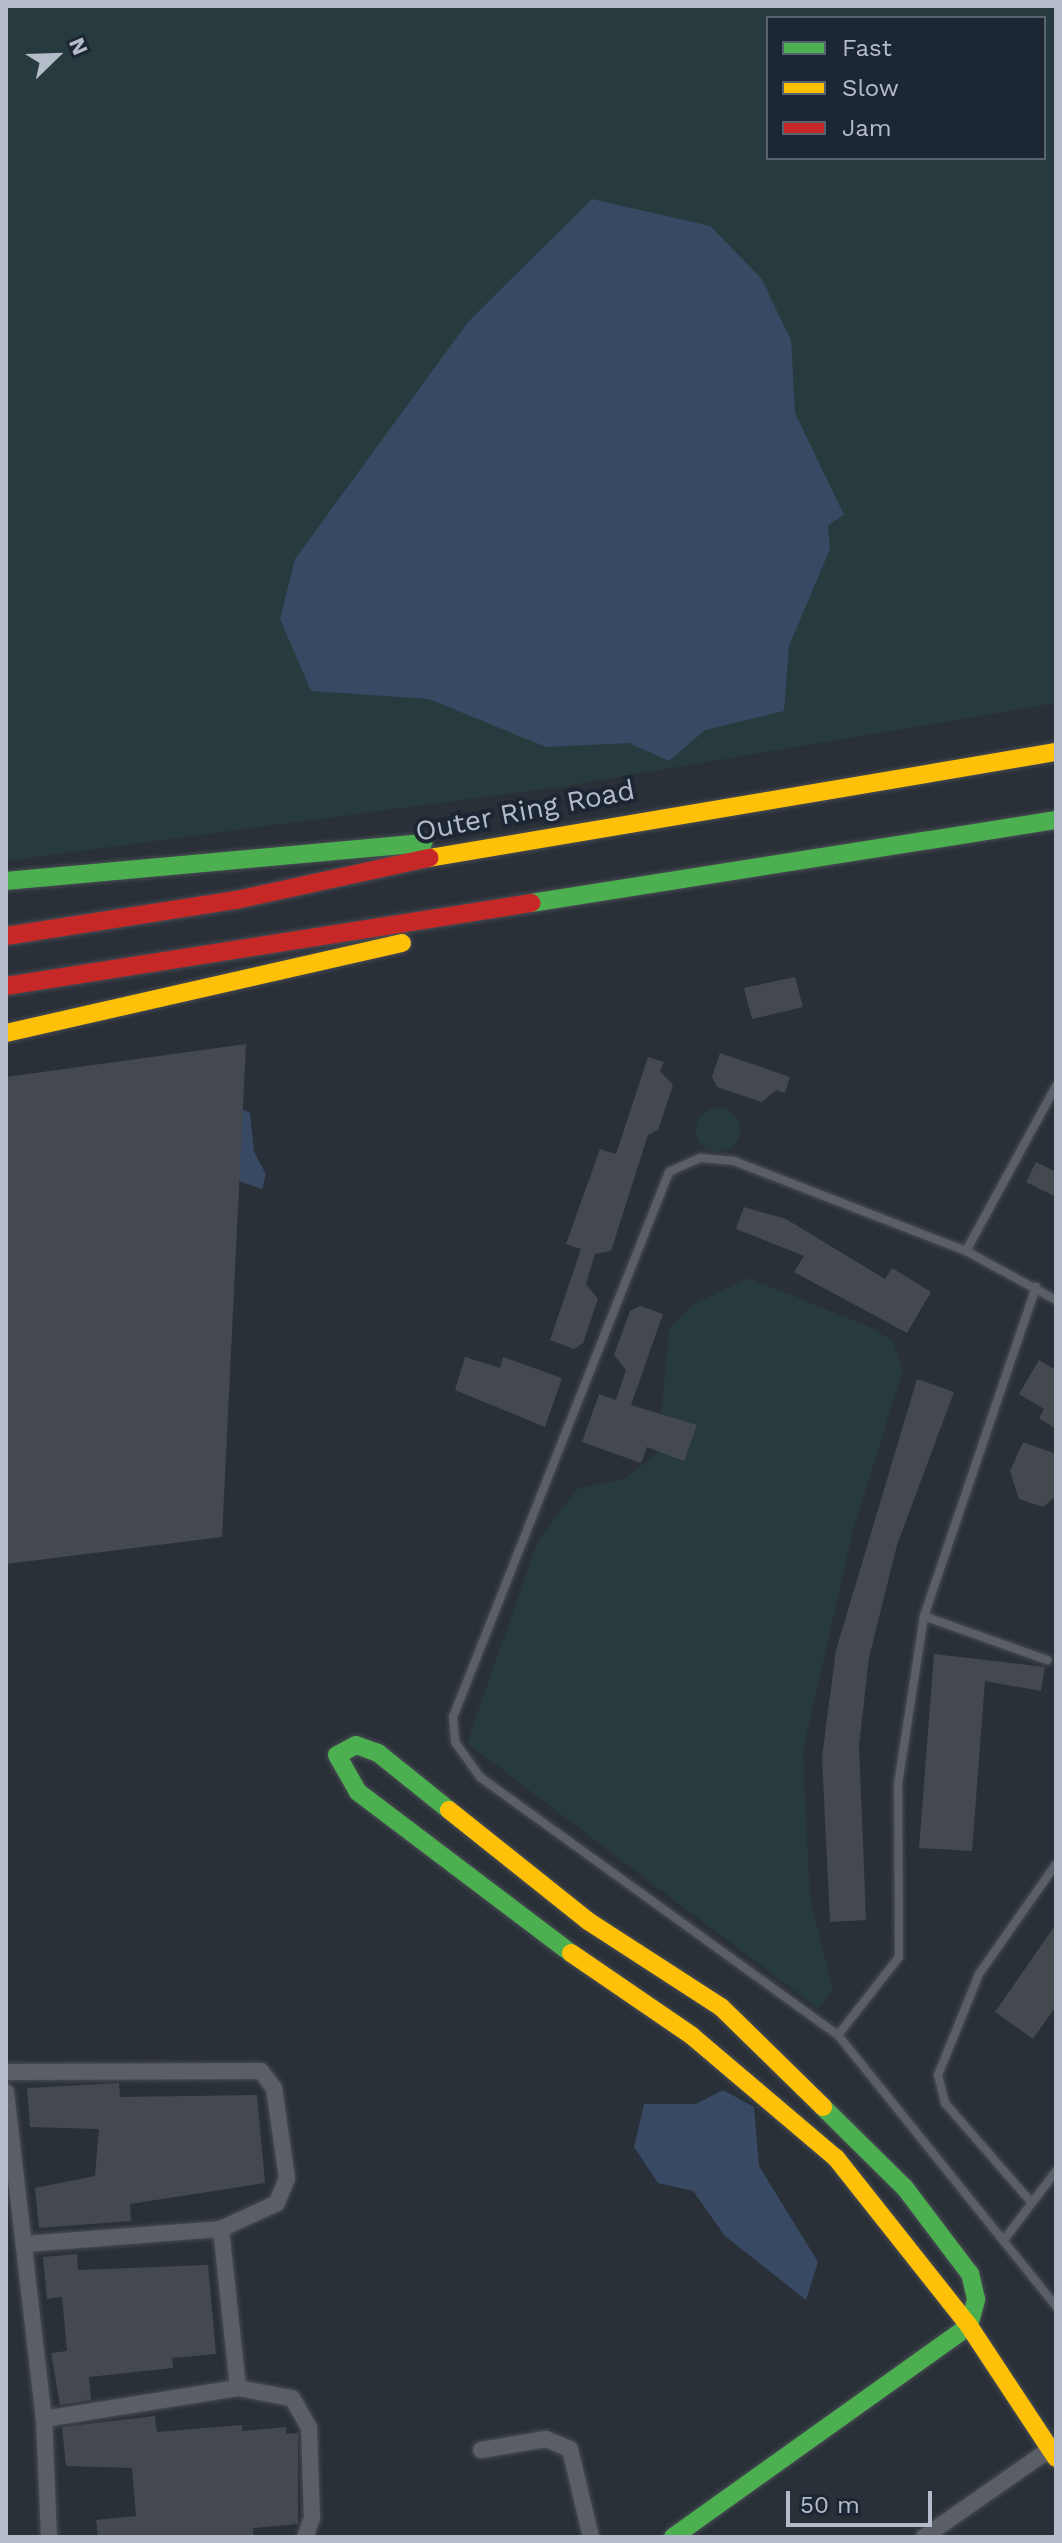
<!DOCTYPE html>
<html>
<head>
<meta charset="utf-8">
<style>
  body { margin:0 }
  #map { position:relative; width:1062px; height:2543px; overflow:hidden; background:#2a3038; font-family:"Work Sans",sans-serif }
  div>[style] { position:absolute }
  .green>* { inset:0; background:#273a3e }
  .round { border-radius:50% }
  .water>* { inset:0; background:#384963 }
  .building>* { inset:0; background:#444950 }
  .roads { filter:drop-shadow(0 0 2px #484c53) drop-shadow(0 0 2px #484c53) }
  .lane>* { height:8px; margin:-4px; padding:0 4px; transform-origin:4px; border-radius:4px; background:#5a5e66 }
  .street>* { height:16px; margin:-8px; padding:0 8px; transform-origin:8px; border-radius:8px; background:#5a5e66 }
  .fast>* { height:18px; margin:-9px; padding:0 9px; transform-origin:9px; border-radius:9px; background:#4caf50 }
  .slow>* { height:18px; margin:-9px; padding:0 9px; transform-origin:9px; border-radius:9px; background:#ffc107 }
  .jam>* { height:18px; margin:-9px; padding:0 9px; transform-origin:9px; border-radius:9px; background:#c62828 }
  span { translate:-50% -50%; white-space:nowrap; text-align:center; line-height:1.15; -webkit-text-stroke:8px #1d2633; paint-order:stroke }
  .street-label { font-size:28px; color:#b4bcc9 }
  .frame { position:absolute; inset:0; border:8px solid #b4bcc9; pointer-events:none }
  .legend { position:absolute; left:766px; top:16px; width:280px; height:144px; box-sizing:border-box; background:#1d2633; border:2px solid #59626f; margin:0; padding:10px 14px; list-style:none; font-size:24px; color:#b4bcc9 }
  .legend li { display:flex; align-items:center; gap:16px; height:40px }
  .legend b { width:40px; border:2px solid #59626f }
  .north { position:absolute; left:16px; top:16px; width:80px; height:80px; -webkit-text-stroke:6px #1d2633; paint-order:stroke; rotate:67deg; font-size:22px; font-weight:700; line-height:32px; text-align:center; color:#b4bcc9 }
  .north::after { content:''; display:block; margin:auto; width:28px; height:36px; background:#b4bcc9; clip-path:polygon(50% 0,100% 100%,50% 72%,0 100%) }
  .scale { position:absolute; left:786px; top:2491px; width:146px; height:36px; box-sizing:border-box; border:4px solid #b4bcc9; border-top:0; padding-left:10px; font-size:24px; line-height:28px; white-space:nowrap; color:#b4bcc9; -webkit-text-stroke:6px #1d2633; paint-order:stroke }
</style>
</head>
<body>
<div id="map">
  <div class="green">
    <i style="clip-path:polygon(evenodd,6px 6px,1056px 6px,1056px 703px,565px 786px,6px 861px,6px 6px,768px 18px,1044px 18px,1044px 158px,768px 158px,768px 18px)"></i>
    <i class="round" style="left:696px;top:1108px;width:44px;height:44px"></i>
    <i style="clip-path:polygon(748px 1278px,870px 1327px,893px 1341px,903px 1370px,853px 1530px,803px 1751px,810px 1898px,833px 1989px,818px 2009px,467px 1743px,538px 1541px,577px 1489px,626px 1478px,658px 1452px,669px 1329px,693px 1305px)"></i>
  </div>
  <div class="water">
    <i style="clip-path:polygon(592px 199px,710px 226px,761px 278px,791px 340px,795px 413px,844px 515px,828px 525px,830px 549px,789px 646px,784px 711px,705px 730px,669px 761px,629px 743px,546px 747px,429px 699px,311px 691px,280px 619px,295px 559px,468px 322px)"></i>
    <i style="clip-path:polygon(229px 1102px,250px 1113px,254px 1152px,266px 1174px,262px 1189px,227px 1177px)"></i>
    <i style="clip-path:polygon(723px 2090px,754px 2107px,759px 2166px,818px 2262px,806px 2300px,725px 2236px,693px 2191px,658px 2183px,634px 2147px,644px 2104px,696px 2104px)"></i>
  </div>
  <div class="building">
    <i style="clip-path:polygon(795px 977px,803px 1007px,752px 1019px,744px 988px)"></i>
    <i style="clip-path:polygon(246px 1044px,222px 1537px,6px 1564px,6px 1077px)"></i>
    <i style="clip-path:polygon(720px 1053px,790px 1077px,785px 1093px,776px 1090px,762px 1102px,717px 1087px,712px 1077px)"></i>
    <i style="clip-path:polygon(648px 1057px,664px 1062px,660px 1071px,673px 1085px,658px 1130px,648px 1135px,611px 1251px,595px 1254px,586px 1284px,598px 1299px,583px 1343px,574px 1349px,550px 1340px,581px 1249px,566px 1244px,600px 1149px,616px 1154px)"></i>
    <i style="clip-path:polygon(1036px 1162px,1056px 1172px,1056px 1197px,1026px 1182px)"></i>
    <i style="clip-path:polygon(744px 1207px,786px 1219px,885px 1279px,892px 1268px,931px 1292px,907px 1333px,794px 1272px,804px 1256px,736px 1229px)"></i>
    <i style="clip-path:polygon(640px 1306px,663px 1314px,631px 1405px,697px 1425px,684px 1461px,647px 1447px,641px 1463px,582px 1442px,599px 1394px,616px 1400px,626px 1370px,614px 1355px,630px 1311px)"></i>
    <i style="clip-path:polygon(465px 1357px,500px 1368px,503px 1357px,562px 1378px,545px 1427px,455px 1390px)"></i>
    <i style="clip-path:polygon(1039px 1360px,1056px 1370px,1056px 1429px,1039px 1418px,1044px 1409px,1019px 1394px)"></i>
    <i style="clip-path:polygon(917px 1379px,954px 1392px,897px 1545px,869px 1658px,859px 1745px,866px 1920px,830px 1922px,822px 1757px,836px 1650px)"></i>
    <i style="clip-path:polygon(1023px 1442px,1056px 1454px,1056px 1496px,1043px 1507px,1019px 1499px,1010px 1471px)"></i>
    <i style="clip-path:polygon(934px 1654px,1045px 1667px,1041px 1691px,985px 1681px,972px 1851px,919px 1848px)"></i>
    <i style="clip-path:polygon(1056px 1924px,1056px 2006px,1033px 2039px,995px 2012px)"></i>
    <i style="clip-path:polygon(119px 2083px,120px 2097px,257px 2095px,265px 2183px,130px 2204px,131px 2221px,39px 2228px,35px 2188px,95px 2176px,99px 2129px,30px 2127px,27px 2088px)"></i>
    <i style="clip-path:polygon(77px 2254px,78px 2270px,208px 2265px,216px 2354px,172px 2358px,173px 2368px,89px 2377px,91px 2400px,60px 2405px,51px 2353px,67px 2351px,62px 2297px,47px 2299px,43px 2257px)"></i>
    <i style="clip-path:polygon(155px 2416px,157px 2432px,242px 2425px,242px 2431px,286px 2427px,286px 2434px,298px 2433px,298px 2524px,253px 2528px,254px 2537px,98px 2537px,96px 2520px,136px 2516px,132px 2468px,66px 2466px,62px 2427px)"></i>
  </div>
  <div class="roads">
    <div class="lane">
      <i style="left:966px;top:1251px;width:188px;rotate:-61.4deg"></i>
      <i style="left:1056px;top:1300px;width:102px;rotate:-151.4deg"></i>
      <i style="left:966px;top:1251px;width:249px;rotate:-158.8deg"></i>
      <i style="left:734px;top:1161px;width:34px;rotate:-175deg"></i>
      <i style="left:700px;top:1158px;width:34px;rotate:156deg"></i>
      <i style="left:669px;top:1172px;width:586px;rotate:111.62deg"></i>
      <i style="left:453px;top:1717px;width:25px;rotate:85deg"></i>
      <i style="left:455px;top:1742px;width:43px;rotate:54.5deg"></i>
      <i style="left:480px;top:1777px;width:441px;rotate:35.8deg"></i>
      <i style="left:838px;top:2035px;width:348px;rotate:51.2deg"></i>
      <i style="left:924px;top:1616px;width:131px;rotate:19.7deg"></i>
      <i style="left:838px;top:2035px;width:99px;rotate:-52deg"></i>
      <i style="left:899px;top:1957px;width:173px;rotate:-90.3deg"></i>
      <i style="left:898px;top:1784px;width:170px;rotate:-81.2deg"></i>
      <i style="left:924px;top:1616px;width:348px;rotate:-71.2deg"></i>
      <i style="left:1031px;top:2202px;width:131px;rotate:-131deg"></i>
      <i style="left:945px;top:2103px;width:29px;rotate:-104deg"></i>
      <i style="left:938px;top:2075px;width:109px;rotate:-67.9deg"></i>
      <i style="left:979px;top:1974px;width:134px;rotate:-55deg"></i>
      <i style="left:1004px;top:2240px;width:86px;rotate:-53deg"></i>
    </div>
    <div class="street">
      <i style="left:6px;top:2072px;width:255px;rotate:-0.2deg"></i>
      <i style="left:261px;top:2071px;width:21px;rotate:53deg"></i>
      <i style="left:274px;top:2088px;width:91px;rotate:81.8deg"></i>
      <i style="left:287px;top:2178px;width:27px;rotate:112deg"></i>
      <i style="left:277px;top:2203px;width:62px;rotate:155.1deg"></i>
      <i style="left:221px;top:2229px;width:198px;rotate:175.6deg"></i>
      <i style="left:6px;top:2092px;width:329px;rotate:83.4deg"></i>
      <i style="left:238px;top:2388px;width:55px;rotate:10.5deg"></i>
      <i style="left:292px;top:2398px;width:34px;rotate:60deg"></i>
      <i style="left:309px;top:2428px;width:90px;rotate:88.1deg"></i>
      <i style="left:312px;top:2518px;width:20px;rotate:110deg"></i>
      <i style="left:481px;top:2450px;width:66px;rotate:-9.6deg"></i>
      <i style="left:546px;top:2439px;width:26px;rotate:23deg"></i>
      <i style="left:570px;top:2449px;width:90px;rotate:76.6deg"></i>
      <i style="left:49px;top:2537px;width:118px;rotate:-92.4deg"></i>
      <i style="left:44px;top:2419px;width:196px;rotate:-9.1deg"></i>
      <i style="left:238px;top:2388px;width:160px;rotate:-96.1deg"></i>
      <i style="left:924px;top:2537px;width:154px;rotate:-34.9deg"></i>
    </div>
    <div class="fast">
      <i style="left:6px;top:881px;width:419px;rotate:-5.2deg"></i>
      <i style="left:531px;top:903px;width:532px;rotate:-8.98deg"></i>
      <i style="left:449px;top:1810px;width:91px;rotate:-141.2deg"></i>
      <i style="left:378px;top:1753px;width:23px;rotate:-160deg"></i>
      <i style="left:356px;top:1745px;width:21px;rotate:152deg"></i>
      <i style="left:337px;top:1755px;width:43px;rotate:60.4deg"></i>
      <i style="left:358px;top:1792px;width:267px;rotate:37.1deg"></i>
      <i style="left:673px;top:2537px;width:364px;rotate:-35.5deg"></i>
      <i style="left:969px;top:2326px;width:28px;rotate:-75deg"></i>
      <i style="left:976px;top:2299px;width:26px;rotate:-103deg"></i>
      <i style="left:970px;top:2274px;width:108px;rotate:-127.1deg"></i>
      <i style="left:905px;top:2188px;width:115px;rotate:-135.4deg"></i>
    </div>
    <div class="slow">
      <i style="left:429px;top:858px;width:636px;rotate:-9.6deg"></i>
      <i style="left:6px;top:1033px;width:406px;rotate:-12.8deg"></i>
      <i style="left:449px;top:1810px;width:178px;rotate:38.6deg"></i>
      <i style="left:588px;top:1921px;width:158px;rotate:32.9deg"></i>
      <i style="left:721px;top:2007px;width:143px;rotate:44.4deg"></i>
      <i style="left:571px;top:1953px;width:147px;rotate:34.4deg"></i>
      <i style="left:692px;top:2036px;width:189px;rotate:40.3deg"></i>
      <i style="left:836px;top:2158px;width:214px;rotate:51.6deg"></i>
      <i style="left:969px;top:2326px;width:158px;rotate:56.6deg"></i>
    </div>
    <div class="jam">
      <i style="left:6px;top:936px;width:233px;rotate:-8.9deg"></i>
      <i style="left:236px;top:900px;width:198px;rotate:-12.3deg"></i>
      <i style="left:6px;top:986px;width:532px;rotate:-8.98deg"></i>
    </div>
  </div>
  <div class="street-label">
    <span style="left:525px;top:811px;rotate:-11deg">Outer Ring Road</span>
  </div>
  <div class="frame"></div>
  <ul class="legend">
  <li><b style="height:10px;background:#4caf50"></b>Fast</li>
  <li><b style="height:10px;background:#ffc107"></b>Slow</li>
  <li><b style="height:10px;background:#c62828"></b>Jam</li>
  </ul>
  <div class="north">N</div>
  <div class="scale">50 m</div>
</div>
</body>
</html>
